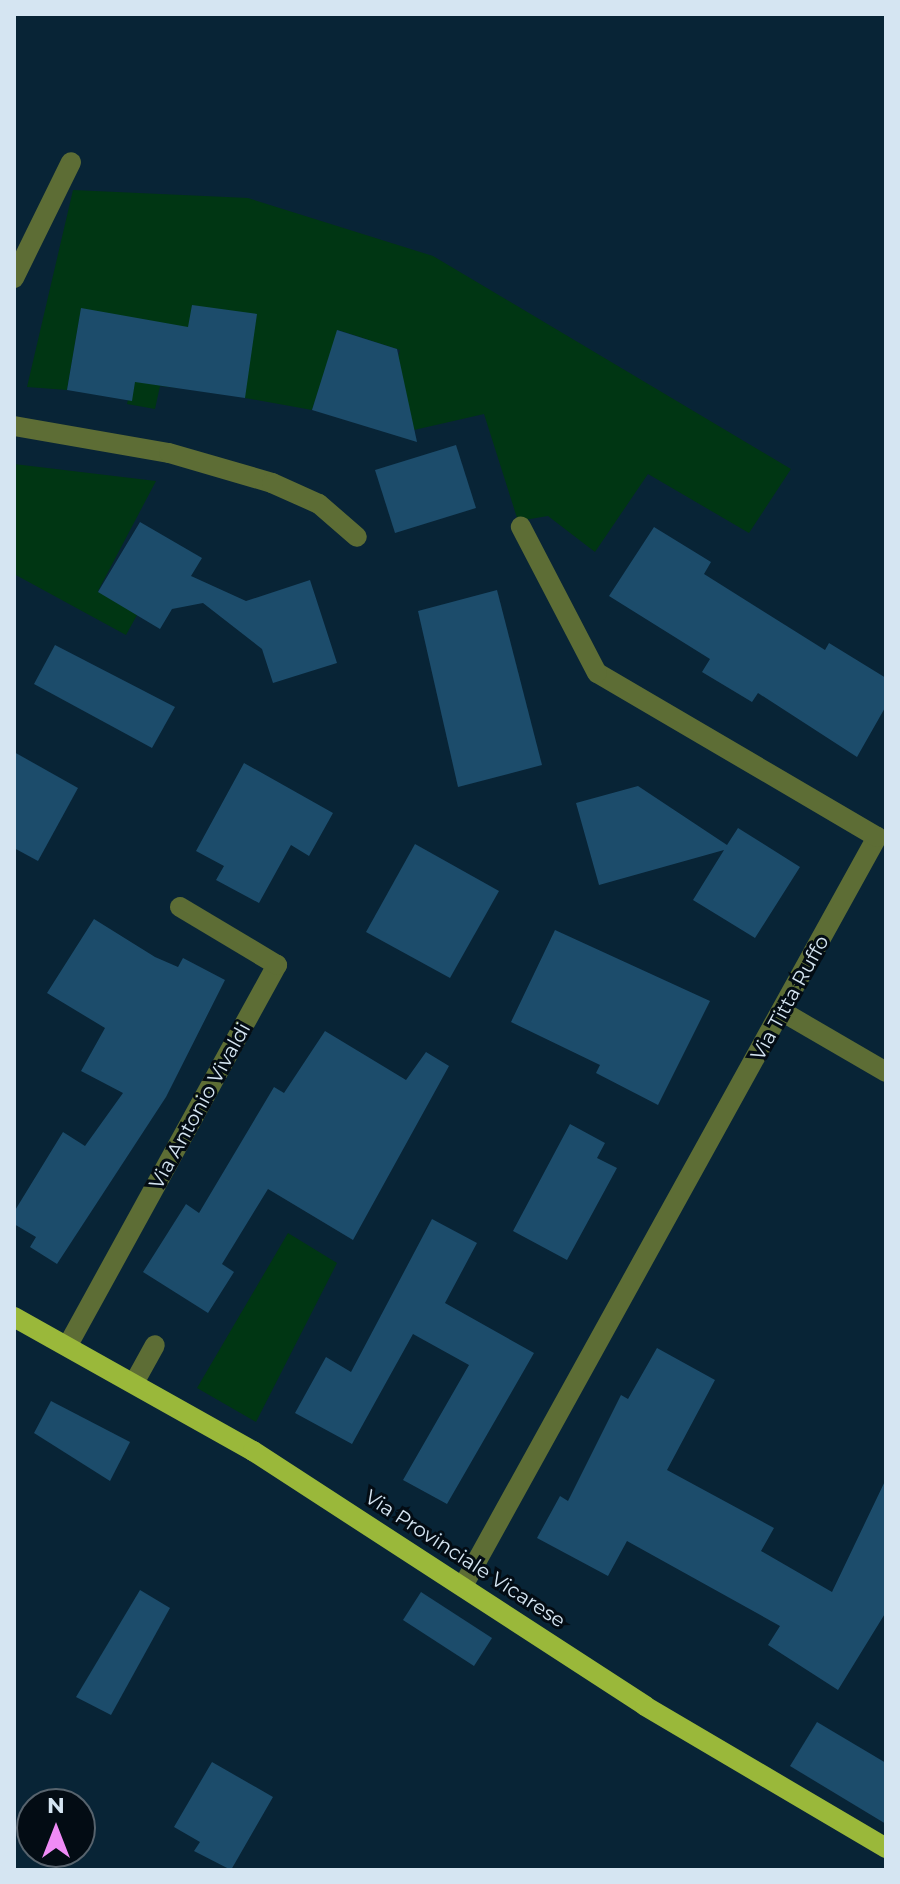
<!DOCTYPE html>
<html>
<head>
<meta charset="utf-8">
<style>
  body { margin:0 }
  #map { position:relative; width:900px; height:1884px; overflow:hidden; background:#082436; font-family:Montserrat,sans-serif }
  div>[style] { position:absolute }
  .green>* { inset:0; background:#003613 }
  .building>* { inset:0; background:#1c4c6b }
  .minor>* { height:20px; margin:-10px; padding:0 10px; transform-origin:10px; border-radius:10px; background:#5d6d35 }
  .major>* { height:20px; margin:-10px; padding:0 10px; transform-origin:10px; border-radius:10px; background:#9ab83a }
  span { translate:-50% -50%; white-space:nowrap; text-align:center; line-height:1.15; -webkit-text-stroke:6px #030c14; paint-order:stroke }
  .street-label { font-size:20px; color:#d5e5f2 }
  .frame { position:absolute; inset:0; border:16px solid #d5e5f2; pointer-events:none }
  .north { position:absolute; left:16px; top:1788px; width:80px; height:80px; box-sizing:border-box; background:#030c14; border:2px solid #57636d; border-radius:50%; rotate:0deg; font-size:22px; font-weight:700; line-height:32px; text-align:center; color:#d5e5f2 }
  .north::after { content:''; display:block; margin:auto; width:28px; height:36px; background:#ef8bf6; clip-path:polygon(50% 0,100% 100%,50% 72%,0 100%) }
</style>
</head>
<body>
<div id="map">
  <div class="green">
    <i style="clip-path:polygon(73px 190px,248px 198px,433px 256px,791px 469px,749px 533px,648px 474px,595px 552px,548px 516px,518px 521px,484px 414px,414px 430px,396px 366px,400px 350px,338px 330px,312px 410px,245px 398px,192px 305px,180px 388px,160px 386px,155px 409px,127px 404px,146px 320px,81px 309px,67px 390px,27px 387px)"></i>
    <i style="clip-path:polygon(14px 464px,156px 481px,98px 591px,137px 615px,126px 635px,14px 574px)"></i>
    <i style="clip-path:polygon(288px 1233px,337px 1263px,256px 1422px,197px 1388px)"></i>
  </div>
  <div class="building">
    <i style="clip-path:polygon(192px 305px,257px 314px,245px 398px,135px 382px,132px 401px,67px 390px,81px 308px,188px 327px)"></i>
    <i style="clip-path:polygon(337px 330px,397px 349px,417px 442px,312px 410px)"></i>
    <i style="clip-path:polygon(456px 445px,476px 508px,395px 533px,375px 470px)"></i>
    <i style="clip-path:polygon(140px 522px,202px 558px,191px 576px,246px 601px,310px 580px,337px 663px,273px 683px,262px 649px,203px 603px,172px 609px,160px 629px,98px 592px)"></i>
    <i style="clip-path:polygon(654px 527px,711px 562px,704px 574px,825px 650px,829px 643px,886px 678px,886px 706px,857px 757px,758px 693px,752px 702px,702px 672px,710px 659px,609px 596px)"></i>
    <i style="clip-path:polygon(497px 590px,542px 765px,458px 787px,418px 611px)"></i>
    <i style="clip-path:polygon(55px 645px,175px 707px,152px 748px,34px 684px)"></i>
    <i style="clip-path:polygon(14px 752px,78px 788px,38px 861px,14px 848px)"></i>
    <i style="clip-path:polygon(244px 763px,333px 813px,309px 856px,291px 845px,259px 903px,216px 880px,224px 866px,196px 851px)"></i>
    <i style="clip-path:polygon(638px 786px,727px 845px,738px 828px,800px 867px,755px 938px,693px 900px,724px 850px,599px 885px,576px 803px)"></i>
    <i style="clip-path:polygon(415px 844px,499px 891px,450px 978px,366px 932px)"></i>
    <i style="clip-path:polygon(94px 919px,155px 957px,178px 967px,183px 958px,225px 980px,166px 1097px,57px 1264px,30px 1247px,36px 1237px,14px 1224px,14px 1212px,63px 1132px,85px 1146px,123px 1093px,81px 1071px,105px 1028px,47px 993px)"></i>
    <i style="clip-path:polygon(555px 930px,710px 1001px,658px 1105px,596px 1073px,600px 1065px,511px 1022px)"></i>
    <i style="clip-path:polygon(325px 1031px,406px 1080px,426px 1052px,449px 1066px,353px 1240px,268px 1189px,222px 1264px,234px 1272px,208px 1313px,143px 1272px,186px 1204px,199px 1213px,274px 1087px,284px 1093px)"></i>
    <i style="clip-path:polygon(570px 1124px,605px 1143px,597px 1158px,617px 1168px,567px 1260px,513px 1231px)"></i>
    <i style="clip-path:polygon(432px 1219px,477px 1243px,445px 1303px,534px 1353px,447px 1504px,403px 1480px,469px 1365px,413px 1334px,352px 1444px,295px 1413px,326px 1357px,351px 1372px)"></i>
    <i style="clip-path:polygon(657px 1348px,715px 1380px,667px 1470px,774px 1528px,761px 1551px,832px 1592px,886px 1479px,886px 1612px,838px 1690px,768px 1645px,780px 1626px,627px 1541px,608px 1576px,537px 1538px,560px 1496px,568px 1501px,621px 1395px,628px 1399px)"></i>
    <i style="clip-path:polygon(51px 1401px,130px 1442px,110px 1481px,34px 1433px)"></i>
    <i style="clip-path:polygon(140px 1590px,170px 1608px,111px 1715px,76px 1697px)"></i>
    <i style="clip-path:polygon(421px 1592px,492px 1638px,474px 1666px,403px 1620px)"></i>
    <i style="clip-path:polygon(817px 1722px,886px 1763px,886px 1824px,790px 1766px)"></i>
    <i style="clip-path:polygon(212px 1762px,273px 1797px,231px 1870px,194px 1851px,200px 1842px,174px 1827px)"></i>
  </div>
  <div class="minor">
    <i style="left:14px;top:278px;width:129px;rotate:-63.8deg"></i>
    <i style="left:14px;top:426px;width:157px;rotate:9.9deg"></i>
    <i style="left:169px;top:453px;width:107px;rotate:16.2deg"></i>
    <i style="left:272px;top:483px;width:51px;rotate:24.1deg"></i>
    <i style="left:319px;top:504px;width:50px;rotate:41deg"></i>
    <i style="left:783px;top:1012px;width:119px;rotate:30.2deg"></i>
    <i style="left:68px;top:1345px;width:434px;rotate:-61.2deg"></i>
    <i style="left:277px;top:965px;width:113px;rotate:-149.1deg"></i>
    <i style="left:134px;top:1383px;width:43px;rotate:-61.1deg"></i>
    <i style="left:463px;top:1586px;width:856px;rotate:-61.07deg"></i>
    <i style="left:877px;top:837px;width:324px;rotate:-149.6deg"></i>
    <i style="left:597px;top:673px;width:165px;rotate:-117.5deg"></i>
  </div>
  <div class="major">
    <i style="left:14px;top:1317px;width:274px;rotate:29.3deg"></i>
    <i style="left:253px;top:1451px;width:468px;rotate:33deg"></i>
    <i style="left:645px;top:1706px;width:280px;rotate:30.5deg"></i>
  </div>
  <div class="street-label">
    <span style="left:790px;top:998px;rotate:-61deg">Via Titta Ruffo</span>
    <span style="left:200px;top:1106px;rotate:-61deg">Via Antonio Vivaldi</span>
    <span style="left:465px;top:1559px;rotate:33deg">Via Provinciale Vicarese</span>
  </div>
  <div class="frame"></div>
  <div class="north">N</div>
</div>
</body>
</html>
